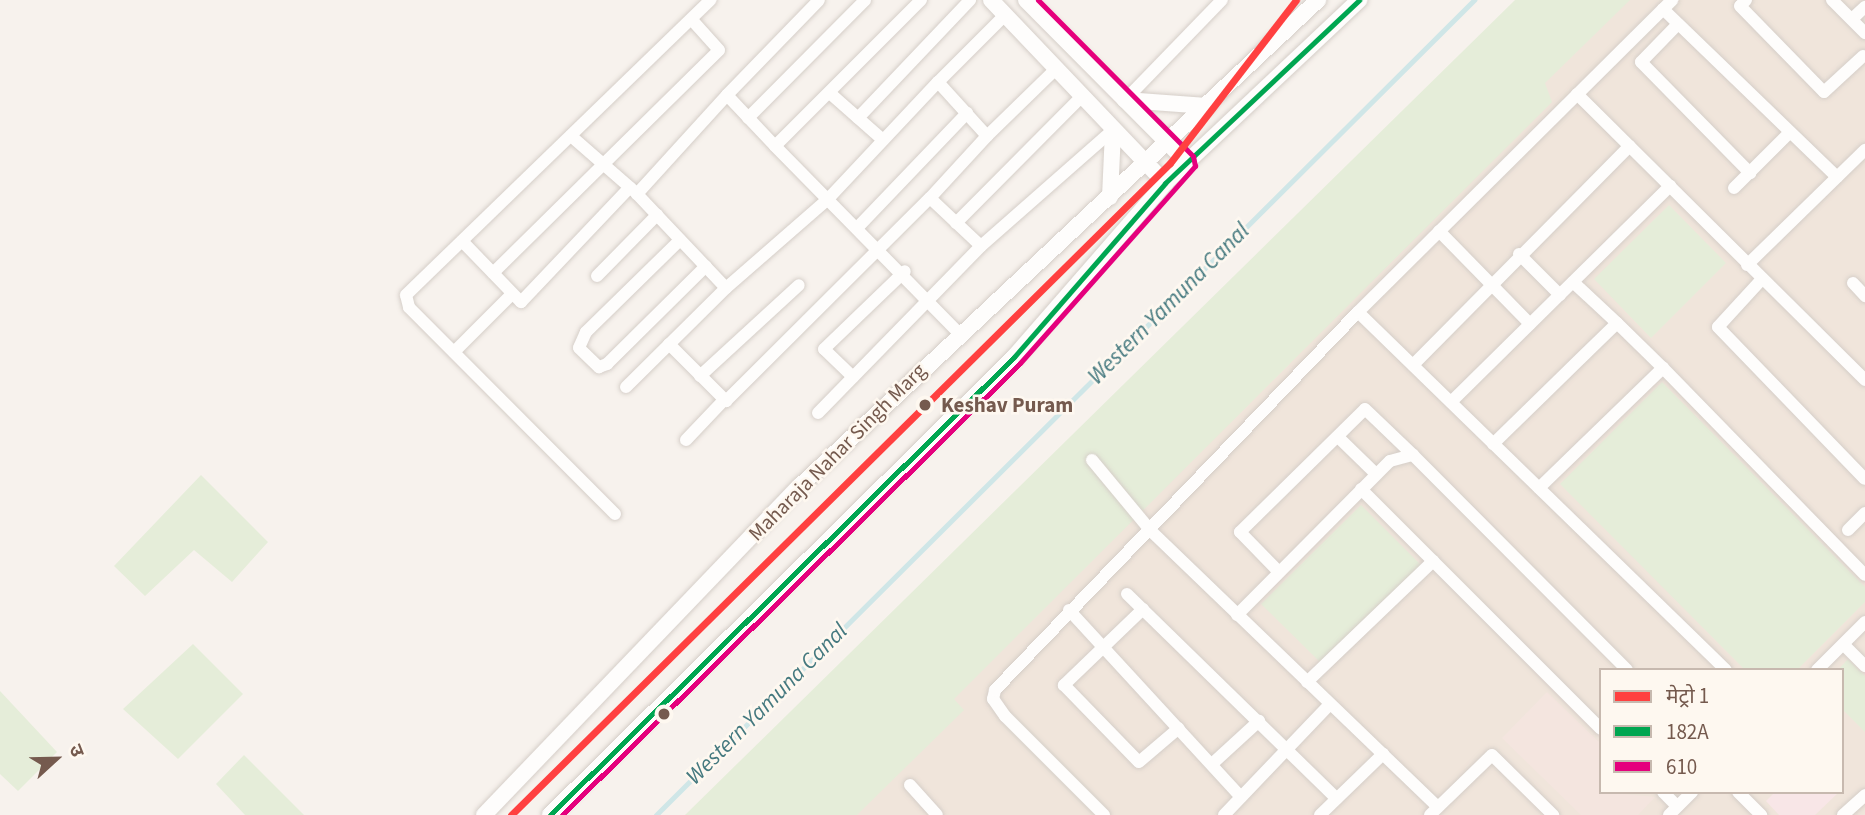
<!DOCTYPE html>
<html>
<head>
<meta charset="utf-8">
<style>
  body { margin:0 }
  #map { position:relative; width:1865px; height:815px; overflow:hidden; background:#f7f2ed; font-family:"Source Sans 3","Noto Sans Devanagari",sans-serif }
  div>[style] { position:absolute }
  .residential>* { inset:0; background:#f0e5db }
  .commercial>* { inset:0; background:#f4e5df }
  .medical>* { inset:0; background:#f8e6e7 }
  .green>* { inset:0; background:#e5edd9 }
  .stream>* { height:4.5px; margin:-2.25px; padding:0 2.25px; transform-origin:2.25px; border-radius:2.25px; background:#cfe6e7 }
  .roads { filter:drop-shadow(0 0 2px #d5cec8) drop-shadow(0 0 2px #d5cec8) }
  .minor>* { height:12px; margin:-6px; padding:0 6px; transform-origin:6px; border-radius:6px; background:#fefdfc }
  .secondary>* { height:16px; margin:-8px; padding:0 8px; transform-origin:8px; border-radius:8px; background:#fefdfc }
  .bus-1>* { height:5px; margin:-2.5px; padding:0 2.5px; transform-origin:2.5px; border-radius:2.5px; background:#00a651 }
  .bus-2>* { height:5px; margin:-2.5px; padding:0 2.5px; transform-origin:2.5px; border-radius:2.5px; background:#e5007d }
  .metro-1>* { height:7px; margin:-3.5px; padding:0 3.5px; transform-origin:3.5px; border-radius:3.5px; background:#ff4040 }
  .dots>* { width:19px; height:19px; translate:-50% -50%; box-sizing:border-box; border:4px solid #fef8f0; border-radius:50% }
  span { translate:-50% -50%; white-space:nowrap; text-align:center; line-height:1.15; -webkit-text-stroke:5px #fef8f0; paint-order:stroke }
  .stop-label { font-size:21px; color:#755a4e; font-weight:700 }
  .left { translate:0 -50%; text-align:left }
  .street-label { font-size:21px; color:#755a4e }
  .water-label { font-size:23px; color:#45797f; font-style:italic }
  .legend { position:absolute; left:1599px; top:668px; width:245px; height:126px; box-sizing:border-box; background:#fef8f0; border:2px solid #c7b9af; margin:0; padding:9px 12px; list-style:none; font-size:21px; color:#755a4e }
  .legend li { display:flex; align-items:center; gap:14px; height:35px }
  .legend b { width:35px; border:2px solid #c7b9af }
  .north { position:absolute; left:21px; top:724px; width:70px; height:70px; -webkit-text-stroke:5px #fef8f0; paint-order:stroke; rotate:68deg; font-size:19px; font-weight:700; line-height:28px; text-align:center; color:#755a4e }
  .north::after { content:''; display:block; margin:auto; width:24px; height:32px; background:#755a4e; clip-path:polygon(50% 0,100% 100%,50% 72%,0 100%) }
</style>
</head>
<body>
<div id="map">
  <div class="residential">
    <i style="clip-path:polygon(evenodd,1617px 0,1865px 0,1865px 815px,762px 815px,1617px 0,1601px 670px,1842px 670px,1842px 792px,1601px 792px,1601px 670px)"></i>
  </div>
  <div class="commercial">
    <i style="clip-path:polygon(1547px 692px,1601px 744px,1601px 792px,1655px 797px,1638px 815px,1581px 815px,1502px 738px)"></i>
  </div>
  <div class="medical">
    <i style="clip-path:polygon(1775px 792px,1839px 792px,1815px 815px,1779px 815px,1766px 801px)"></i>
  </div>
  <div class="green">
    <i style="clip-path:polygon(1515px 0,1630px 0,1545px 83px,1552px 102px,954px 699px,964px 710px,857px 815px,685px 815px)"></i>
    <i style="clip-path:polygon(1669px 205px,1726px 263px,1651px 338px,1594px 279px)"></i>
    <i style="clip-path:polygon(1662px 382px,1865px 587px,1865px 602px,1797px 670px,1745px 670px,1560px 484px)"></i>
    <i style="clip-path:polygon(201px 475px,268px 542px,232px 582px,194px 550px,145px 596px,114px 566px)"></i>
    <i style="clip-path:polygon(1361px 505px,1423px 567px,1323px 665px,1261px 604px)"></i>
    <i style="clip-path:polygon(193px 644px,243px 694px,178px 759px,123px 709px)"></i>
    <i style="clip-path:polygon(1848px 659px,1865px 676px,1865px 732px,1842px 709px,1838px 670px)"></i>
    <i style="clip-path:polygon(0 691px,57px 752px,18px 791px,0 774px)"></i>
    <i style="clip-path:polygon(244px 755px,304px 815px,245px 815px,216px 784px)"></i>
  </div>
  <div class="stream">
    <i style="left:656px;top:815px;width:1155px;rotate:-44.89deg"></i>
  </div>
  <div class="roads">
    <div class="minor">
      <i style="left:921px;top:0;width:206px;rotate:135deg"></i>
      <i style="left:775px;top:146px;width:262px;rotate:45.5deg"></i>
      <i style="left:1746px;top:0;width:8px;rotate:135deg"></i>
      <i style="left:1740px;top:6px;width:120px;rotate:45.7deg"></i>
      <i style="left:1824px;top:92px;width:53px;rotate:-42.7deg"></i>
      <i style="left:1832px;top:0;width:47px;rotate:45deg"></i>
      <i style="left:1663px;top:9px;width:242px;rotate:44deg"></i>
      <i style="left:1005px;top:15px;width:95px;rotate:135deg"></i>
      <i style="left:938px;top:82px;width:73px;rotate:47.8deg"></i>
      <i style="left:987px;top:136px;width:96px;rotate:-44.2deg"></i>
      <i style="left:1852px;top:19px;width:18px;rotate:-43deg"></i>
      <i style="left:1678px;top:24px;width:53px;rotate:134.2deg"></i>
      <i style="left:1641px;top:62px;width:156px;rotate:45.5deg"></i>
      <i style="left:1577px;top:94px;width:406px;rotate:44.8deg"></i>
      <i style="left:727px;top:95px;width:132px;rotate:-45.9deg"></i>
      <i style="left:832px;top:95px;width:68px;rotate:41.4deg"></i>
      <i style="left:1125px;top:100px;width:139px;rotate:-45.9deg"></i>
      <i style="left:748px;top:118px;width:166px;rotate:-45.2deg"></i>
      <i style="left:858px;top:118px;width:163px;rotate:-46.5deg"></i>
      <i style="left:571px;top:136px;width:84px;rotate:41.1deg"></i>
      <i style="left:775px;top:146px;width:70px;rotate:-133.3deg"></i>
      <i style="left:727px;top:95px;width:134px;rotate:132.3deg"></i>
      <i style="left:637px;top:194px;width:129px;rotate:46.6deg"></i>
      <i style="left:726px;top:288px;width:135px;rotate:-41.1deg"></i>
      <i style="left:828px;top:199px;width:161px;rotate:-46.8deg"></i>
      <i style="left:1734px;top:188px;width:79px;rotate:-45deg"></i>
      <i style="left:930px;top:198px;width:84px;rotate:-47.4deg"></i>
      <i style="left:956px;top:223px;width:179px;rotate:-45.2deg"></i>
      <i style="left:858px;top:227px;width:158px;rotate:-46.3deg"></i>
      <i style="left:1439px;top:231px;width:130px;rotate:45.6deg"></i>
      <i style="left:680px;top:240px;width:132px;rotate:135.6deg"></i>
      <i style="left:586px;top:332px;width:17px;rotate:114deg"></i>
      <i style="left:579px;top:348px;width:28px;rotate:44deg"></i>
      <i style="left:599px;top:367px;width:9px;rotate:-21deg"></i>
      <i style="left:607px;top:364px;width:139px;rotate:-44.7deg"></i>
      <i style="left:462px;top:241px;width:85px;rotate:46deg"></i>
      <i style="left:521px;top:302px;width:158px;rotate:-46.5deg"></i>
      <i style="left:1519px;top:254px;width:58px;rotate:45deg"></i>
      <i style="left:1747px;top:265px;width:165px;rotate:-44.3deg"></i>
      <i style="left:493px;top:273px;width:317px;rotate:-44.6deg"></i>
      <i style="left:719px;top:50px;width:39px;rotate:-132deg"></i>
      <i style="left:597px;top:276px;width:86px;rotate:-45.5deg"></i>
      <i style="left:1762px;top:279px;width:65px;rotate:132.5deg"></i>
      <i style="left:1718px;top:327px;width:211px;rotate:46deg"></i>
      <i style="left:1573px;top:282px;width:60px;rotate:43deg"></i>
      <i style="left:1853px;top:283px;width:18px;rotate:47deg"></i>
      <i style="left:1358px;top:312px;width:513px;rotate:44.21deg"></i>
      <i style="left:669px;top:344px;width:81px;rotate:45deg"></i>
      <i style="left:726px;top:401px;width:288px;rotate:-44.9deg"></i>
      <i style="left:930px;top:198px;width:70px;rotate:43.3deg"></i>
      <i style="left:454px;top:352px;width:82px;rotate:-45deg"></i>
      <i style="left:1413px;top:365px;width:308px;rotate:-45.3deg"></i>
      <i style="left:700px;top:376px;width:134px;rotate:-42.6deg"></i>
      <i style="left:853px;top:377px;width:40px;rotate:-136deg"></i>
      <i style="left:824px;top:349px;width:112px;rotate:-43.9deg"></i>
      <i style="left:626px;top:387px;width:141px;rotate:-44.7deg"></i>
      <i style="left:1451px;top:402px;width:308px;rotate:-44.6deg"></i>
      <i style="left:818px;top:413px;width:233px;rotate:-45.7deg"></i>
      <i style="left:981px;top:246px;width:176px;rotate:-41.3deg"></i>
      <i style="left:1338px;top:437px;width:53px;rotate:44.2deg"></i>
      <i style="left:686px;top:440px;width:55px;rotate:-46.5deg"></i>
      <i style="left:1493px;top:444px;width:173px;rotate:-44.3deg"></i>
      <i style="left:1617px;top:323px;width:64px;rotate:44.4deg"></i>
      <i style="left:1092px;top:460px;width:92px;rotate:50.3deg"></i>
      <i style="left:1151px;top:531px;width:398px;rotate:43.9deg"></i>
      <i style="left:1539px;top:488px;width:173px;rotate:-44.1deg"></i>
      <i style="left:1663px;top:368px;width:289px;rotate:45.7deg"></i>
      <i style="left:1361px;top:489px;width:339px;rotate:45deg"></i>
      <i style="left:615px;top:514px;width:292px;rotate:-134.9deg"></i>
      <i style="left:409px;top:307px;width:12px;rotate:-104deg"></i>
      <i style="left:406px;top:295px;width:424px;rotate:-44.1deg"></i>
      <i style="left:1848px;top:530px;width:24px;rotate:-45deg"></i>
      <i style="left:1279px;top:572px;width:56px;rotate:-134.3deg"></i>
      <i style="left:1240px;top:532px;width:175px;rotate:-44.5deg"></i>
      <i style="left:1365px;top:409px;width:66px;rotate:43.8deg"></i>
      <i style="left:1127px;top:594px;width:293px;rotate:44.3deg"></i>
      <i style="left:1143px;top:609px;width:110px;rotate:136.1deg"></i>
      <i style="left:1064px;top:685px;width:107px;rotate:45.8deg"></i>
      <i style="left:1139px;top:762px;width:52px;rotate:-40.4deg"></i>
      <i style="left:1069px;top:610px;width:254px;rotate:47.4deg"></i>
      <i style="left:1237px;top:615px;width:217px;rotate:-45.2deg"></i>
      <i style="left:1390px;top:461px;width:24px;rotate:-15deg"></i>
      <i style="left:1413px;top:455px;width:303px;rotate:45.1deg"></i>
      <i style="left:1844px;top:645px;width:30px;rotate:45deg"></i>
      <i style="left:1817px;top:670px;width:68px;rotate:-45deg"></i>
      <i style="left:1307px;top:682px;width:175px;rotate:-43.8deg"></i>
      <i style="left:1212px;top:764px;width:64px;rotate:-42.5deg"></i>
      <i style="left:910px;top:785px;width:40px;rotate:48deg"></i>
      <i style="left:1663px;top:792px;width:20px;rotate:45deg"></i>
      <i style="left:1738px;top:792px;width:33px;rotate:45deg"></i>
      <i style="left:1104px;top:815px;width:140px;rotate:-135deg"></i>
      <i style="left:1005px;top:716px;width:21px;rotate:-125deg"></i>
      <i style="left:993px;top:699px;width:9px;rotate:-77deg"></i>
      <i style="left:995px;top:690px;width:524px;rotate:-46.16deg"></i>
      <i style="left:1358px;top:312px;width:443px;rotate:-44.8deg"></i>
      <i style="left:1224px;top:815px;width:153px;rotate:-46.3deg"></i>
      <i style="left:1320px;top:815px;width:88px;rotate:-44.1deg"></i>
      <i style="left:1430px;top:815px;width:86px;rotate:-44.1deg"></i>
      <i style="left:1492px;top:755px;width:86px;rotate:44.5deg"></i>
      <i style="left:1669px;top:815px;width:33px;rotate:-45deg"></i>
      <i style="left:1843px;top:815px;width:30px;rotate:-42deg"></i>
    </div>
    <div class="secondary">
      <i style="left:991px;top:0;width:253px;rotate:46.4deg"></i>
      <i style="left:1026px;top:0;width:228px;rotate:45.2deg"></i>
      <i style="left:1125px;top:100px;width:82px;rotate:4.2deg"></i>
      <i style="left:1110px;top:197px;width:67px;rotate:-87.4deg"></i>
      <i style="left:484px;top:815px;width:455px;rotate:-46.2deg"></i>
      <i style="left:799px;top:487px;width:712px;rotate:-43.18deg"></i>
      <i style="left:550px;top:815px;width:652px;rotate:-44.63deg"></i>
      <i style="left:1014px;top:357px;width:230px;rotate:-49deg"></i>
      <i style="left:1165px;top:183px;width:267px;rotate:-43.3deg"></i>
    </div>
  </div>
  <div class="bus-1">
    <i style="left:550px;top:815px;width:652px;rotate:-44.63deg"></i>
    <i style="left:1014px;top:357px;width:230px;rotate:-49deg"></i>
    <i style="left:1165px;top:183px;width:267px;rotate:-43.3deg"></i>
  </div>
  <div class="bus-2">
    <i style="left:562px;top:815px;width:643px;rotate:-44.62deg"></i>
    <i style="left:1020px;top:363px;width:264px;rotate:-48.4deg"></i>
    <i style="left:1195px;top:166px;width:10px;rotate:-101deg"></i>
    <i style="left:1193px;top:156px;width:220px;rotate:-134.8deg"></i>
  </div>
  <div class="metro-1">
    <i style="left:511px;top:815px;width:927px;rotate:-44.69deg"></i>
    <i style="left:1170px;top:163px;width:206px;rotate:-52.3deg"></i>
  </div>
  <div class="dots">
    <i style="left:925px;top:405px;background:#755a4e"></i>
    <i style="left:664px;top:714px;background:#755a4e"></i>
  </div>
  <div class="stop-label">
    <span class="left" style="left:941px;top:405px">Keshav Puram</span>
  </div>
  <div class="street-label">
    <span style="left:837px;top:452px;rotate:-45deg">Maharaja Nahar Singh Marg</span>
  </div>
  <div class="water-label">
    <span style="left:1169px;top:304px;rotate:-45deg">Western Yamuna Canal</span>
    <span style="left:767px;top:704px;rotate:-45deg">Western Yamuna Canal</span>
  </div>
  <ul class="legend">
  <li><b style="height:9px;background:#ff4040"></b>मेट्रो 1</li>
  <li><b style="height:9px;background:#00a651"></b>182A</li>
  <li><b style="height:9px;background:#e5007d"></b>610</li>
  </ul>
  <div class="north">उ</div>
</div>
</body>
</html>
